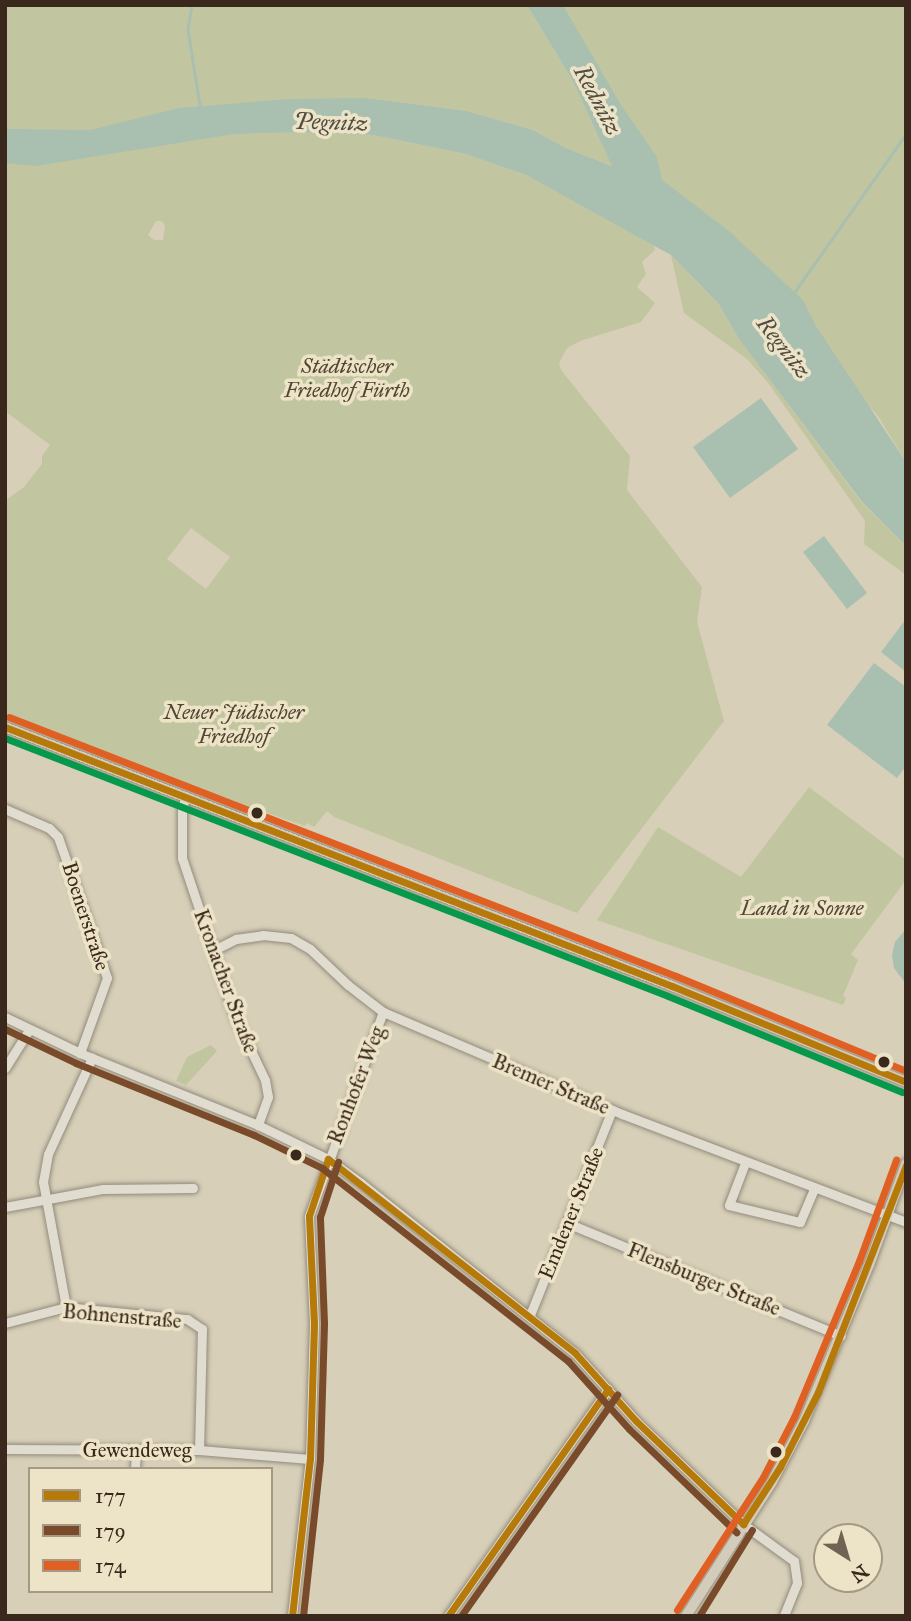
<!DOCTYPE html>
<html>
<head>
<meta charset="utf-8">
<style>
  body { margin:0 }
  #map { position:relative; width:911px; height:1621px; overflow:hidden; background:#d7cfb8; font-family:"IM FELL Great Primer",serif }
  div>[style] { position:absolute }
  .green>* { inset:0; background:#c2c6a0 }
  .water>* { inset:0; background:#a9bfb0 }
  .stream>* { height:2.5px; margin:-1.25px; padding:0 1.25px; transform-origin:1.25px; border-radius:1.25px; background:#a9bfb0 }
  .roads { filter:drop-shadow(0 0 2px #928b7d) drop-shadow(0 0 2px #928b7d) }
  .minor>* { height:9px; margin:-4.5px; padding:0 4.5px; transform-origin:4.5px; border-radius:4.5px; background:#e0dcd0 }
  .major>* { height:10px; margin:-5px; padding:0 5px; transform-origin:5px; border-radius:5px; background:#d4ccbb }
  .bus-1>* { height:7px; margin:-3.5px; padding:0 3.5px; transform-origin:3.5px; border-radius:3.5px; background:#b57a0a }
  .bus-2>* { height:7px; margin:-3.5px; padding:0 3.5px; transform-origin:3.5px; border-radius:3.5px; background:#7a4b2a }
  .bus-3>* { height:7px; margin:-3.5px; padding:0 3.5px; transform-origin:3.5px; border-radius:3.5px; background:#e05f22 }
  .bus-4>* { height:7px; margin:-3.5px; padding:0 3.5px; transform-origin:3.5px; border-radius:3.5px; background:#06994c }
  .dots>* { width:19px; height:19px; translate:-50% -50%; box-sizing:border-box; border:4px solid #ede4c8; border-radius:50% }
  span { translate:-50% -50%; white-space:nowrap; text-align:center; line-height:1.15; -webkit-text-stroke:7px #ede4c8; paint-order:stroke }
  .park-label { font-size:21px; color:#524633; font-style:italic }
  .street-label { font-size:21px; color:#3b281d }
  .water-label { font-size:23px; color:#524c41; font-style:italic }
  .frame { position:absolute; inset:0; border:7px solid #3b281d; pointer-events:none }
  .legend { position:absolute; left:28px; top:1467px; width:245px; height:126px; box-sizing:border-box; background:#ede4c8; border:2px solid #a69984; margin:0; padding:9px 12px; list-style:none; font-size:21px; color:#3b281d }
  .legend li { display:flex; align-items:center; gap:14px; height:35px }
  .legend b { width:35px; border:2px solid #a69984 }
  .north { position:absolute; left:813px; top:1523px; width:70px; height:70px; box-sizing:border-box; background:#ede4c8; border:2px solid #a69984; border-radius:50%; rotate:143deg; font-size:19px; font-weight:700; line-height:28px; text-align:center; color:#3b281d }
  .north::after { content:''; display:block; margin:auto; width:24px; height:32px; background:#726253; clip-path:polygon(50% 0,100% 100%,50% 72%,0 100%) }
</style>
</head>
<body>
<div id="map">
  <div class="green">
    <i style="clip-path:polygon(evenodd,5px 5px,527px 5px,573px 81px,613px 166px,566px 148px,533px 130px,467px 111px,367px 98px,295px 132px,373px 135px,466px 154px,526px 175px,619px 225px,654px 245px,655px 250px,642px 262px,646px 274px,637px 287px,655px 303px,641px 322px,580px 341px,567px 348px,559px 363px,561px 370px,630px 456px,627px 490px,702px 587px,697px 622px,724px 721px,577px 913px,334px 817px,327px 811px,314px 827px,307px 823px,305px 826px,220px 797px,5px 713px,5px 501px,24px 487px,42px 464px,42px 456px,50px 445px,5px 411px,5px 5px,156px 221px,162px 221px,165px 226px,163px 240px,154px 240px,148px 235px,156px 221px,5px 5px,191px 528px,230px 557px,206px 589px,167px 559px,191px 528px)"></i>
    <i style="clip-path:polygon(563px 5px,906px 5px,906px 462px,878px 416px,662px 180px)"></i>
    <i style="clip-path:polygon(671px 255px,718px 303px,739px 339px,862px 503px,906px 546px,906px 575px,864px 544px,865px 521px,769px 384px,747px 359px,684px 313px)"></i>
    <i style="clip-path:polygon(809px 787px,906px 860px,906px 880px,851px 954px,858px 960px,843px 996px,846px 998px,843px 1005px,597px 920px,658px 827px,741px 877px)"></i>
    <i style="clip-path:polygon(211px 1045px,217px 1051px,186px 1085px,176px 1081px,187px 1057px)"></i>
  </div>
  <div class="water">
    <i style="clip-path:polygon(527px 5px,563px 5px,621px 105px,657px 157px,662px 180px,729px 231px,803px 300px,816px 326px,906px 462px,906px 546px,862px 502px,739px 339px,718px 303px,671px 255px,526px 175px,466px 154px,373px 135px,295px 132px,234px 134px,36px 166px,5px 163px,5px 129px,90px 130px,179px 108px,289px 99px,367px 98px,467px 111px,533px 130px,566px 148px,612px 166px,573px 81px)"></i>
    <i style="clip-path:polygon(761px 398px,798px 449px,730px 498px,693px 447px)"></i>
    <i style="clip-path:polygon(824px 536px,867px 593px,847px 609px,803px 552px)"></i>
    <i style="clip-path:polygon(906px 619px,906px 672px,881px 652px)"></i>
    <i style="clip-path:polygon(874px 663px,906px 687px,906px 766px,897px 778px,827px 725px)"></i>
    <i style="clip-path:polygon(906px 929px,906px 984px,894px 968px,892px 955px,895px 942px)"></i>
  </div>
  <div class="stream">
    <i style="left:192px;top:5px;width:24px;rotate:99deg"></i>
    <i style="left:188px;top:29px;width:78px;rotate:81.1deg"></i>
    <i style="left:793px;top:294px;width:196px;rotate:-54.8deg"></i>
  </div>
  <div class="roads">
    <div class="minor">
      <i style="left:185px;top:797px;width:13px;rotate:103deg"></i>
      <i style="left:182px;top:810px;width:48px;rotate:90deg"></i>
      <i style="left:182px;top:858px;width:170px;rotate:71.5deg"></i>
      <i style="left:236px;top:1019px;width:68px;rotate:64.6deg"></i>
      <i style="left:265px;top:1080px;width:17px;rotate:80deg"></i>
      <i style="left:268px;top:1097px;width:30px;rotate:110deg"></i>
      <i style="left:5px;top:809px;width:48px;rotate:23.4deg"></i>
      <i style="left:49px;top:828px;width:13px;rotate:45deg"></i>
      <i style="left:58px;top:837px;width:149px;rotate:70.8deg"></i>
      <i style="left:107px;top:978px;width:80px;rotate:109.8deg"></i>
      <i style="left:214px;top:950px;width:25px;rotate:-27deg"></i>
      <i style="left:236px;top:939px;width:27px;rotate:-8deg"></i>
      <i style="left:263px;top:935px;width:28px;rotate:6deg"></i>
      <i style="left:291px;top:938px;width:22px;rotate:30deg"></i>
      <i style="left:310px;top:949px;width:52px;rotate:43.5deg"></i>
      <i style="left:348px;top:985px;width:44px;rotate:37.6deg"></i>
      <i style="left:383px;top:1012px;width:260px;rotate:23.1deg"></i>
      <i style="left:622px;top:1114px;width:304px;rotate:20.8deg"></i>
      <i style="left:5px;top:1017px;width:83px;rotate:25.6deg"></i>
      <i style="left:80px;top:1053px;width:192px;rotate:22deg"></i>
      <i style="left:258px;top:1125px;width:78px;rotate:25.9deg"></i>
      <i style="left:328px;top:1159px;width:41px;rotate:36deg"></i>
      <i style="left:361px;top:1183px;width:273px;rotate:38.5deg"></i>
      <i style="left:575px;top:1353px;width:91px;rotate:48.1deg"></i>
      <i style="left:636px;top:1421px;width:149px;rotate:43.9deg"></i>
      <i style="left:743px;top:1524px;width:63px;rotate:36deg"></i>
      <i style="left:794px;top:1561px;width:22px;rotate:82deg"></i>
      <i style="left:797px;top:1583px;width:35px;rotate:112deg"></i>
      <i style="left:5px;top:1068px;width:45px;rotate:-57.7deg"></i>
      <i style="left:745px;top:1163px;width:45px;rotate:110.9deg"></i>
      <i style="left:729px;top:1205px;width:73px;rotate:13.5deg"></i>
      <i style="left:800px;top:1222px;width:36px;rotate:-67deg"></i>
      <i style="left:5px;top:1207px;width:100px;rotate:-10.4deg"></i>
      <i style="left:103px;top:1189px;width:90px;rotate:-0.6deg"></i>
      <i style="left:567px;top:1223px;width:296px;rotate:22.4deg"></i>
      <i style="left:66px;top:1307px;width:127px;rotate:-100.4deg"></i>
      <i style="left:43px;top:1182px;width:28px;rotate:-80deg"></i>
      <i style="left:48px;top:1154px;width:106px;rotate:-65.4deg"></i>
      <i style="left:530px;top:1315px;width:221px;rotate:-68.2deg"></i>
      <i style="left:5px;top:1323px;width:63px;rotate:-14.7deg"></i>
      <i style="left:66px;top:1307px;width:122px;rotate:5.7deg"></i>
      <i style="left:187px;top:1319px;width:18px;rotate:34deg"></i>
      <i style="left:202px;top:1329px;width:121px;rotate:91.4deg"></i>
      <i style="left:5px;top:1449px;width:194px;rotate:0.3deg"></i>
      <i style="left:199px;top:1450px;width:111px;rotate:4.6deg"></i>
      <i style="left:135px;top:1469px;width:19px;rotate:-87deg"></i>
      <i style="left:292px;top:1616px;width:158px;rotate:-83.5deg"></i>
      <i style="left:310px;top:1459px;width:136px;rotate:-88.3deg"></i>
      <i style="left:314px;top:1323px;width:107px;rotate:-92.7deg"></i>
      <i style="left:309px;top:1216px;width:217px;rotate:-70.1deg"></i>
      <i style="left:448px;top:1616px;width:278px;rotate:-54.8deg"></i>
    </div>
    <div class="major">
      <i style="left:5px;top:727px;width:716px;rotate:21.22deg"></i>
      <i style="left:672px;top:986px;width:253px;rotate:22.3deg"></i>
      <i style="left:686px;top:1616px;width:159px;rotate:-57.3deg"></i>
      <i style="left:772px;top:1482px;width:69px;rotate:-62.3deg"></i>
      <i style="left:804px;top:1421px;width:169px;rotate:-67.4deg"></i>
      <i style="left:869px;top:1265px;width:108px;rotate:-69.9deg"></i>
    </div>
  </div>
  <div class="bus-1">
    <i style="left:5px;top:727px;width:716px;rotate:21.22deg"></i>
    <i style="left:672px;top:986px;width:253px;rotate:22.3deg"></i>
    <i style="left:328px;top:1159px;width:314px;rotate:38.1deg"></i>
    <i style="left:575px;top:1353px;width:91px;rotate:48.1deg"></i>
    <i style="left:636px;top:1421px;width:149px;rotate:43.9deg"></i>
    <i style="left:743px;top:1524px;width:68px;rotate:-57deg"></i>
    <i style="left:780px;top:1467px;width:84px;rotate:-63.1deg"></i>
    <i style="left:818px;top:1392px;width:243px;rotate:-68.8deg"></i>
    <i style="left:292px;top:1616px;width:158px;rotate:-83.5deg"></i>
    <i style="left:310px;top:1459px;width:136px;rotate:-88.3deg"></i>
    <i style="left:314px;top:1323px;width:107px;rotate:-92.7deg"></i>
    <i style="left:309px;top:1216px;width:60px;rotate:-71.6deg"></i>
    <i style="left:448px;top:1616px;width:278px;rotate:-54.8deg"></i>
  </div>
  <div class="bus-2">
    <i style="left:5px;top:1029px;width:79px;rotate:25.6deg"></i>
    <i style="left:76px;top:1063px;width:192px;rotate:22deg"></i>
    <i style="left:254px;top:1135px;width:76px;rotate:25.9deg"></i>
    <i style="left:322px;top:1168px;width:313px;rotate:38.1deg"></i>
    <i style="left:568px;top:1361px;width:91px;rotate:48.1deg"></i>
    <i style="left:629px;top:1429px;width:149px;rotate:43.9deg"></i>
    <i style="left:303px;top:1616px;width:158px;rotate:-83.8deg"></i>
    <i style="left:320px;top:1459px;width:136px;rotate:-88.3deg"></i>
    <i style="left:324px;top:1323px;width:106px;rotate:-92.2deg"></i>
    <i style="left:320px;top:1217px;width:58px;rotate:-71.9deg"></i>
    <i style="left:461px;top:1616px;width:271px;rotate:-54.8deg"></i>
    <i style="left:699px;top:1616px;width:101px;rotate:-58.4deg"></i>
  </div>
  <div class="bus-3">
    <i style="left:9px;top:717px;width:716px;rotate:21.22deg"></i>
    <i style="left:676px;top:976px;width:249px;rotate:22.4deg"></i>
    <i style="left:677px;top:1610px;width:158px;rotate:-57.1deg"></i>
    <i style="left:763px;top:1477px;width:68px;rotate:-62.7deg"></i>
    <i style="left:794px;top:1417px;width:169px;rotate:-67.4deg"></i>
    <i style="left:859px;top:1261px;width:108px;rotate:-69.9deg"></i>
  </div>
  <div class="bus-4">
    <i style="left:5px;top:738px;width:711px;rotate:21.26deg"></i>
    <i style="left:668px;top:996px;width:253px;rotate:22.3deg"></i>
  </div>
  <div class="dots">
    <i style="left:257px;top:813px;background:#3b281d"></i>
    <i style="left:884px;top:1062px;background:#3b281d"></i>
    <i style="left:296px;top:1155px;background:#3b281d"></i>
    <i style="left:776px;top:1452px;background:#3b281d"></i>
  </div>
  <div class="park-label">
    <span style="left:347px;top:378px">Städtischer<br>Friedhof Fürth</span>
    <span style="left:234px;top:724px">Neuer Jüdischer<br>Friedhof</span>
    <span style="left:802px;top:908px">Land in Sonne</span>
  </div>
  <div class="street-label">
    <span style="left:86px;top:916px;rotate:72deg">Boenerstraße</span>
    <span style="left:226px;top:981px;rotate:70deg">Kronacher Straße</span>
    <span style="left:551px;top:1084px;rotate:23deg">Bremer Straße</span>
    <span style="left:356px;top:1085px;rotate:-69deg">Ronhofer Weg</span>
    <span style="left:571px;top:1213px;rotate:-68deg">Emdener Straße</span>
    <span style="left:704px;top:1279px;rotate:22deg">Flensburger Straße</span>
    <span style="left:122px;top:1316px;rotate:5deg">Bohnenstraße</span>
    <span style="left:137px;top:1450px">Gewendeweg</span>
  </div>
  <div class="water-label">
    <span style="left:598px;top:100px;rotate:62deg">Rednitz</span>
    <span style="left:331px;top:122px;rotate:2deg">Pegnitz</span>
    <span style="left:784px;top:347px;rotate:52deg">Regnitz</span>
  </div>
  <div class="frame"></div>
  <ul class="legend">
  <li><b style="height:9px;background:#b57a0a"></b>177</li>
  <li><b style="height:9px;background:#7a4b2a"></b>179</li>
  <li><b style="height:9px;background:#e05f22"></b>174</li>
  </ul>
  <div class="north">N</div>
</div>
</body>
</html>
